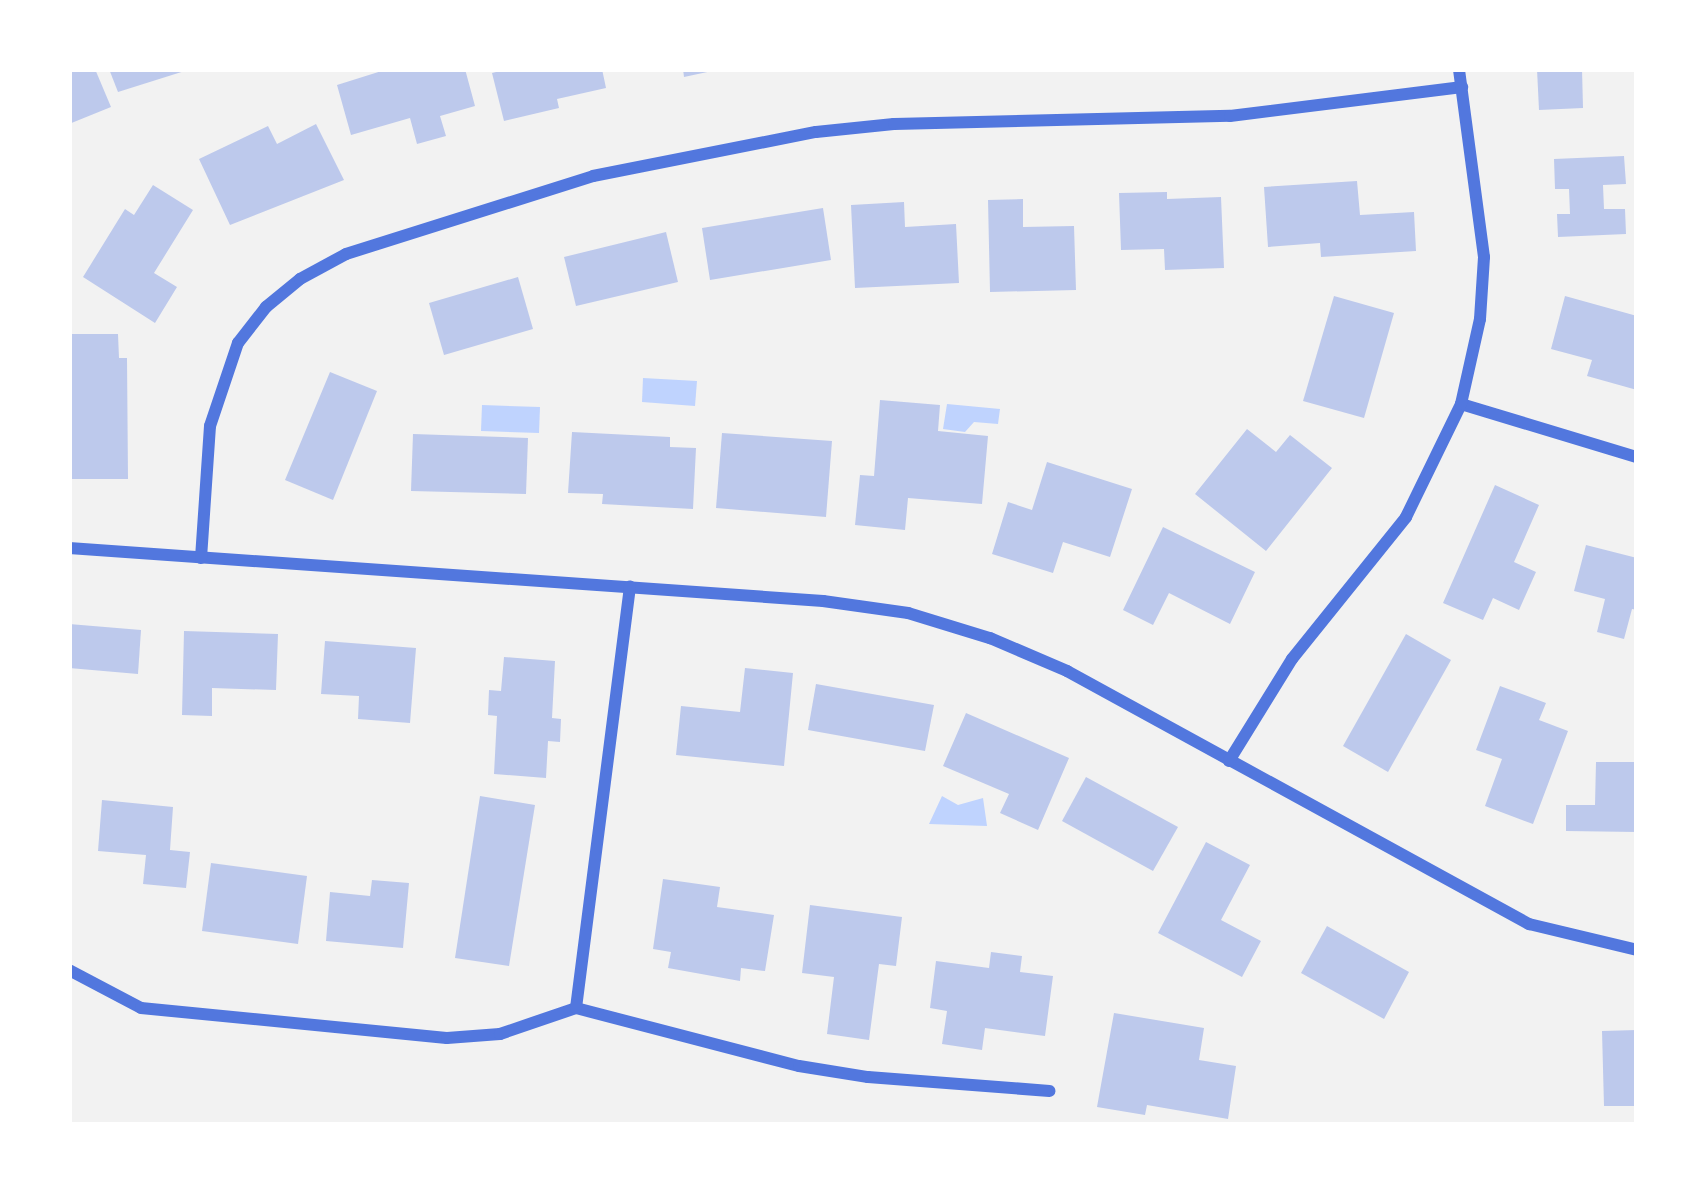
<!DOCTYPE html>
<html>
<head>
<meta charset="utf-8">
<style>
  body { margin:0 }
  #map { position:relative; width:1706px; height:1194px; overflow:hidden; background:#f2f2f2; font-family:Rubik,sans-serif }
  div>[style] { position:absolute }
  .water>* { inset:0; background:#bfd3fe }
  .building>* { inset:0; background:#bdc9ec }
  .minor>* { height:12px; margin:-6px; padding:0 6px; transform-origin:6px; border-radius:6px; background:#5277de }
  span { translate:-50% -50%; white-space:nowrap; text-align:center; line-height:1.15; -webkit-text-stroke:12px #fff; paint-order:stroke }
  .frame { position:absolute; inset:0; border:72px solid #fff; pointer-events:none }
</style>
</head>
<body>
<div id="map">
  <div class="water">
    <i style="clip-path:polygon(643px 378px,697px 381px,695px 406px,642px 402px)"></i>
    <i style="clip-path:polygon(947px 404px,1000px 409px,998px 424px,974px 422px,965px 432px,943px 429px)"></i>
    <i style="clip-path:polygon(482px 405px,540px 407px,539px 433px,481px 431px)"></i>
    <i style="clip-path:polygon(942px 796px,958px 805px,983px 798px,987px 826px,929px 824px)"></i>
  </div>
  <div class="building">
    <i style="clip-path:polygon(69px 69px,95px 69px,111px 107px,69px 124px)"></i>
    <i style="clip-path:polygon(109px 69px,191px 69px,118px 92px)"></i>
    <i style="clip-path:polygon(388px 69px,465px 69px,475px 106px,440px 116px,446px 136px,417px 144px,410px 118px,351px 135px,337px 85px)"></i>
    <i style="clip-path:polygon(508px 69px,602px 69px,606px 88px,557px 99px,559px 108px,504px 121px,492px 73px)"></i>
    <i style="clip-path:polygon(683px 69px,712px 69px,712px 71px,684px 77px)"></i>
    <i style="clip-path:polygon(1537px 69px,1582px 69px,1583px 108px,1539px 110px)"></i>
    <i style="clip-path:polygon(316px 124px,344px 180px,230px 225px,199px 159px,268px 126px,277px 144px)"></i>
    <i style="clip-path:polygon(1624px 156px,1626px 184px,1603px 185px,1604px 209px,1625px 209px,1626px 234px,1558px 237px,1557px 214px,1570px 214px,1569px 189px,1555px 189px,1554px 159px)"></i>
    <i style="clip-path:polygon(1357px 181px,1360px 215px,1414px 212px,1416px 251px,1321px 257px,1320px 243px,1268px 247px,1264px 187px)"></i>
    <i style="clip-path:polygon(153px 185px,193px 210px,154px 273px,177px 287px,155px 323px,83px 277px,125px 209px,134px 215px)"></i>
    <i style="clip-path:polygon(1167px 192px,1167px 199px,1221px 197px,1224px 268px,1165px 270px,1164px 249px,1121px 250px,1119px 193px)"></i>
    <i style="clip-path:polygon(1023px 199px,1023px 227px,1074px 226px,1076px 290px,990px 292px,988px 200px)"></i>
    <i style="clip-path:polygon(904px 202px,905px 227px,956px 224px,959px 283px,855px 288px,851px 205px)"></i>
    <i style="clip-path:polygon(823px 208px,831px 260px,710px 280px,702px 228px)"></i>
    <i style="clip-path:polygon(666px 232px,678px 282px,576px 306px,564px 257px)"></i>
    <i style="clip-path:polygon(518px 277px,533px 329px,444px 355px,429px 303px)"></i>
    <i style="clip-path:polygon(1334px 296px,1394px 313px,1364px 418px,1303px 401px)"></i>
    <i style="clip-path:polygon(1565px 296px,1637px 316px,1637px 390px,1587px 376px,1592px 360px,1551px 349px)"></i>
    <i style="clip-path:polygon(71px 334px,118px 334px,119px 358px,127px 358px,128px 479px,72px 479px)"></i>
    <i style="clip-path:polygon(330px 372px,377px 391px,333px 500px,285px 480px)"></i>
    <i style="clip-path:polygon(880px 400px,940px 405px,938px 431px,988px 436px,982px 504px,908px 498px,905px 530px,855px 525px,860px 475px,874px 476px)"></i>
    <i style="clip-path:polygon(1247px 429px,1276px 452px,1290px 435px,1332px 468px,1266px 551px,1195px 494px)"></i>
    <i style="clip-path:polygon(572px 432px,670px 437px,670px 447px,696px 448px,693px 509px,602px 504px,603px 494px,568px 493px)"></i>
    <i style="clip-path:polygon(722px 433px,832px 441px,826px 517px,716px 508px)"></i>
    <i style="clip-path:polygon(413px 434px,528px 438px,526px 494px,411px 491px)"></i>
    <i style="clip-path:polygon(1047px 462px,1132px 489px,1110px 557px,1063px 542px,1053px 573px,992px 554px,1008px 502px,1032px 510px)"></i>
    <i style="clip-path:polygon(1495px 485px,1539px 505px,1514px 562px,1536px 572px,1519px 610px,1493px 598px,1483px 620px,1443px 603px)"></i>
    <i style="clip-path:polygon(1163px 527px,1255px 572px,1230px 624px,1169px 593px,1153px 625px,1123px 610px)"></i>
    <i style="clip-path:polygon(1586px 545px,1637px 558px,1637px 610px,1632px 609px,1624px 639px,1597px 632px,1605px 599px,1574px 591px)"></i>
    <i style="clip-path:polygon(69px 624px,141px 630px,138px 674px,69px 668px)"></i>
    <i style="clip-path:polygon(184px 631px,278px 634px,276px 690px,212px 688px,212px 716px,182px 715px)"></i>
    <i style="clip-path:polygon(1406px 634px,1451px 660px,1388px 772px,1343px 746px)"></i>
    <i style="clip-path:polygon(325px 641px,416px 648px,410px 723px,358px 719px,359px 696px,321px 694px)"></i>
    <i style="clip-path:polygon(504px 657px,555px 661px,552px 718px,561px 719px,560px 742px,548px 741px,546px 778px,494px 774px,497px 716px,488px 715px,489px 690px,501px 691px)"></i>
    <i style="clip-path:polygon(745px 668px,793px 673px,784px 766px,676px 755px,681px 706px,740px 712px)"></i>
    <i style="clip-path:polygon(816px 684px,934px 705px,925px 751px,808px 730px)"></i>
    <i style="clip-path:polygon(1500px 686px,1546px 703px,1539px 720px,1568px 731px,1533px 824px,1485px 806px,1502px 759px,1476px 750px)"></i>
    <i style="clip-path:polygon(966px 713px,1069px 758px,1038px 830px,1000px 813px,1009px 794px,943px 766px)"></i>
    <i style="clip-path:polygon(1596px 762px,1637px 762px,1637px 832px,1566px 831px,1566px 805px,1595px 805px)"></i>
    <i style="clip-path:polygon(1086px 777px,1178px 827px,1153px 871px,1062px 821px)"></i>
    <i style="clip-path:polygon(480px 796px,535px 805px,509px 966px,455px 958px)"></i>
    <i style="clip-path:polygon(102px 800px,173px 807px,170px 850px,190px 852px,186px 888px,143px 884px,146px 855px,98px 851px)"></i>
    <i style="clip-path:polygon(1206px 842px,1250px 865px,1221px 920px,1261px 941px,1242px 977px,1158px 933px)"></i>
    <i style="clip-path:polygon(211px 863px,307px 876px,298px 944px,202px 931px)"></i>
    <i style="clip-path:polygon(663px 879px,720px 887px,717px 907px,774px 915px,765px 971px,741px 968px,740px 981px,668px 968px,671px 952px,653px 949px)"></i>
    <i style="clip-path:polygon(372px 880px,409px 883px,403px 948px,326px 941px,330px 892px,370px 896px)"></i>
    <i style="clip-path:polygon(810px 905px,902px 917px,896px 966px,879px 964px,869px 1040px,827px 1034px,834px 977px,802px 973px)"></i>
    <i style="clip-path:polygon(1327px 926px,1409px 972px,1384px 1019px,1301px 973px)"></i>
    <i style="clip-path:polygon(991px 952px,1022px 956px,1020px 972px,1053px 976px,1045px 1036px,985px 1028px,982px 1050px,942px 1044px,947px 1011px,930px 1008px,936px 961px,989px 968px)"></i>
    <i style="clip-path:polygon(1114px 1013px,1204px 1028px,1199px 1060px,1236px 1066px,1228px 1119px,1147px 1105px,1145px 1115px,1097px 1107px)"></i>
    <i style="clip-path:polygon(1637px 1030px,1637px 1106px,1604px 1106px,1602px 1031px)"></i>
  </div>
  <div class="minor">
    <i style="left:1461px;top:404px;width:184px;rotate:16.8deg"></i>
    <i style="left:69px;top:548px;width:756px;rotate:4.02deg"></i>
    <i style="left:823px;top:601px;width:86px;rotate:8deg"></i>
    <i style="left:908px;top:613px;width:86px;rotate:17deg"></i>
    <i style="left:990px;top:638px;width:84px;rotate:23.2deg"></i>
    <i style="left:1067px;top:671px;width:527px;rotate:28.71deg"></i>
    <i style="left:1529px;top:924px;width:111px;rotate:13.5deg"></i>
    <i style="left:201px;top:558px;width:132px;rotate:-86.1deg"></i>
    <i style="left:210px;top:426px;width:88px;rotate:-71.4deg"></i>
    <i style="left:238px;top:343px;width:46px;rotate:-52.1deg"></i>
    <i style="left:266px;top:307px;width:44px;rotate:-39.5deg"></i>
    <i style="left:300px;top:279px;width:52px;rotate:-28.5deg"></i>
    <i style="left:346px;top:254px;width:259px;rotate:-17.5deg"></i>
    <i style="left:593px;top:176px;width:227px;rotate:-11.2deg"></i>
    <i style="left:816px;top:132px;width:78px;rotate:-5.9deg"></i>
    <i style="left:894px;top:124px;width:336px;rotate:-1.4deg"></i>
    <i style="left:1230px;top:116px;width:234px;rotate:-7.1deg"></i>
    <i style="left:1229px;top:761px;width:120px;rotate:-58.3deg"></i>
    <i style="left:1292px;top:659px;width:182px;rotate:-51.2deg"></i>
    <i style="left:1406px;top:517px;width:126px;rotate:-64deg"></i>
    <i style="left:1461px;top:404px;width:87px;rotate:-77.4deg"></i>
    <i style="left:1480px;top:319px;width:62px;rotate:-86.3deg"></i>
    <i style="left:1484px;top:257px;width:190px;rotate:-97.6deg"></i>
    <i style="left:69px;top:970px;width:81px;rotate:27.8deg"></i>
    <i style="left:141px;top:1008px;width:307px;rotate:5.6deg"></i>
    <i style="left:447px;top:1038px;width:53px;rotate:-4.3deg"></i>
    <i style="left:500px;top:1034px;width:80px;rotate:-18.9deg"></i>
    <i style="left:576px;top:1008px;width:230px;rotate:14.6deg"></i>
    <i style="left:799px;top:1066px;width:70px;rotate:9.1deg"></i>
    <i style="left:868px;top:1077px;width:182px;rotate:4.4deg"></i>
    <i style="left:576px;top:1008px;width:425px;rotate:-82.7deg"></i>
  </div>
  <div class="frame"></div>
</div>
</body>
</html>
